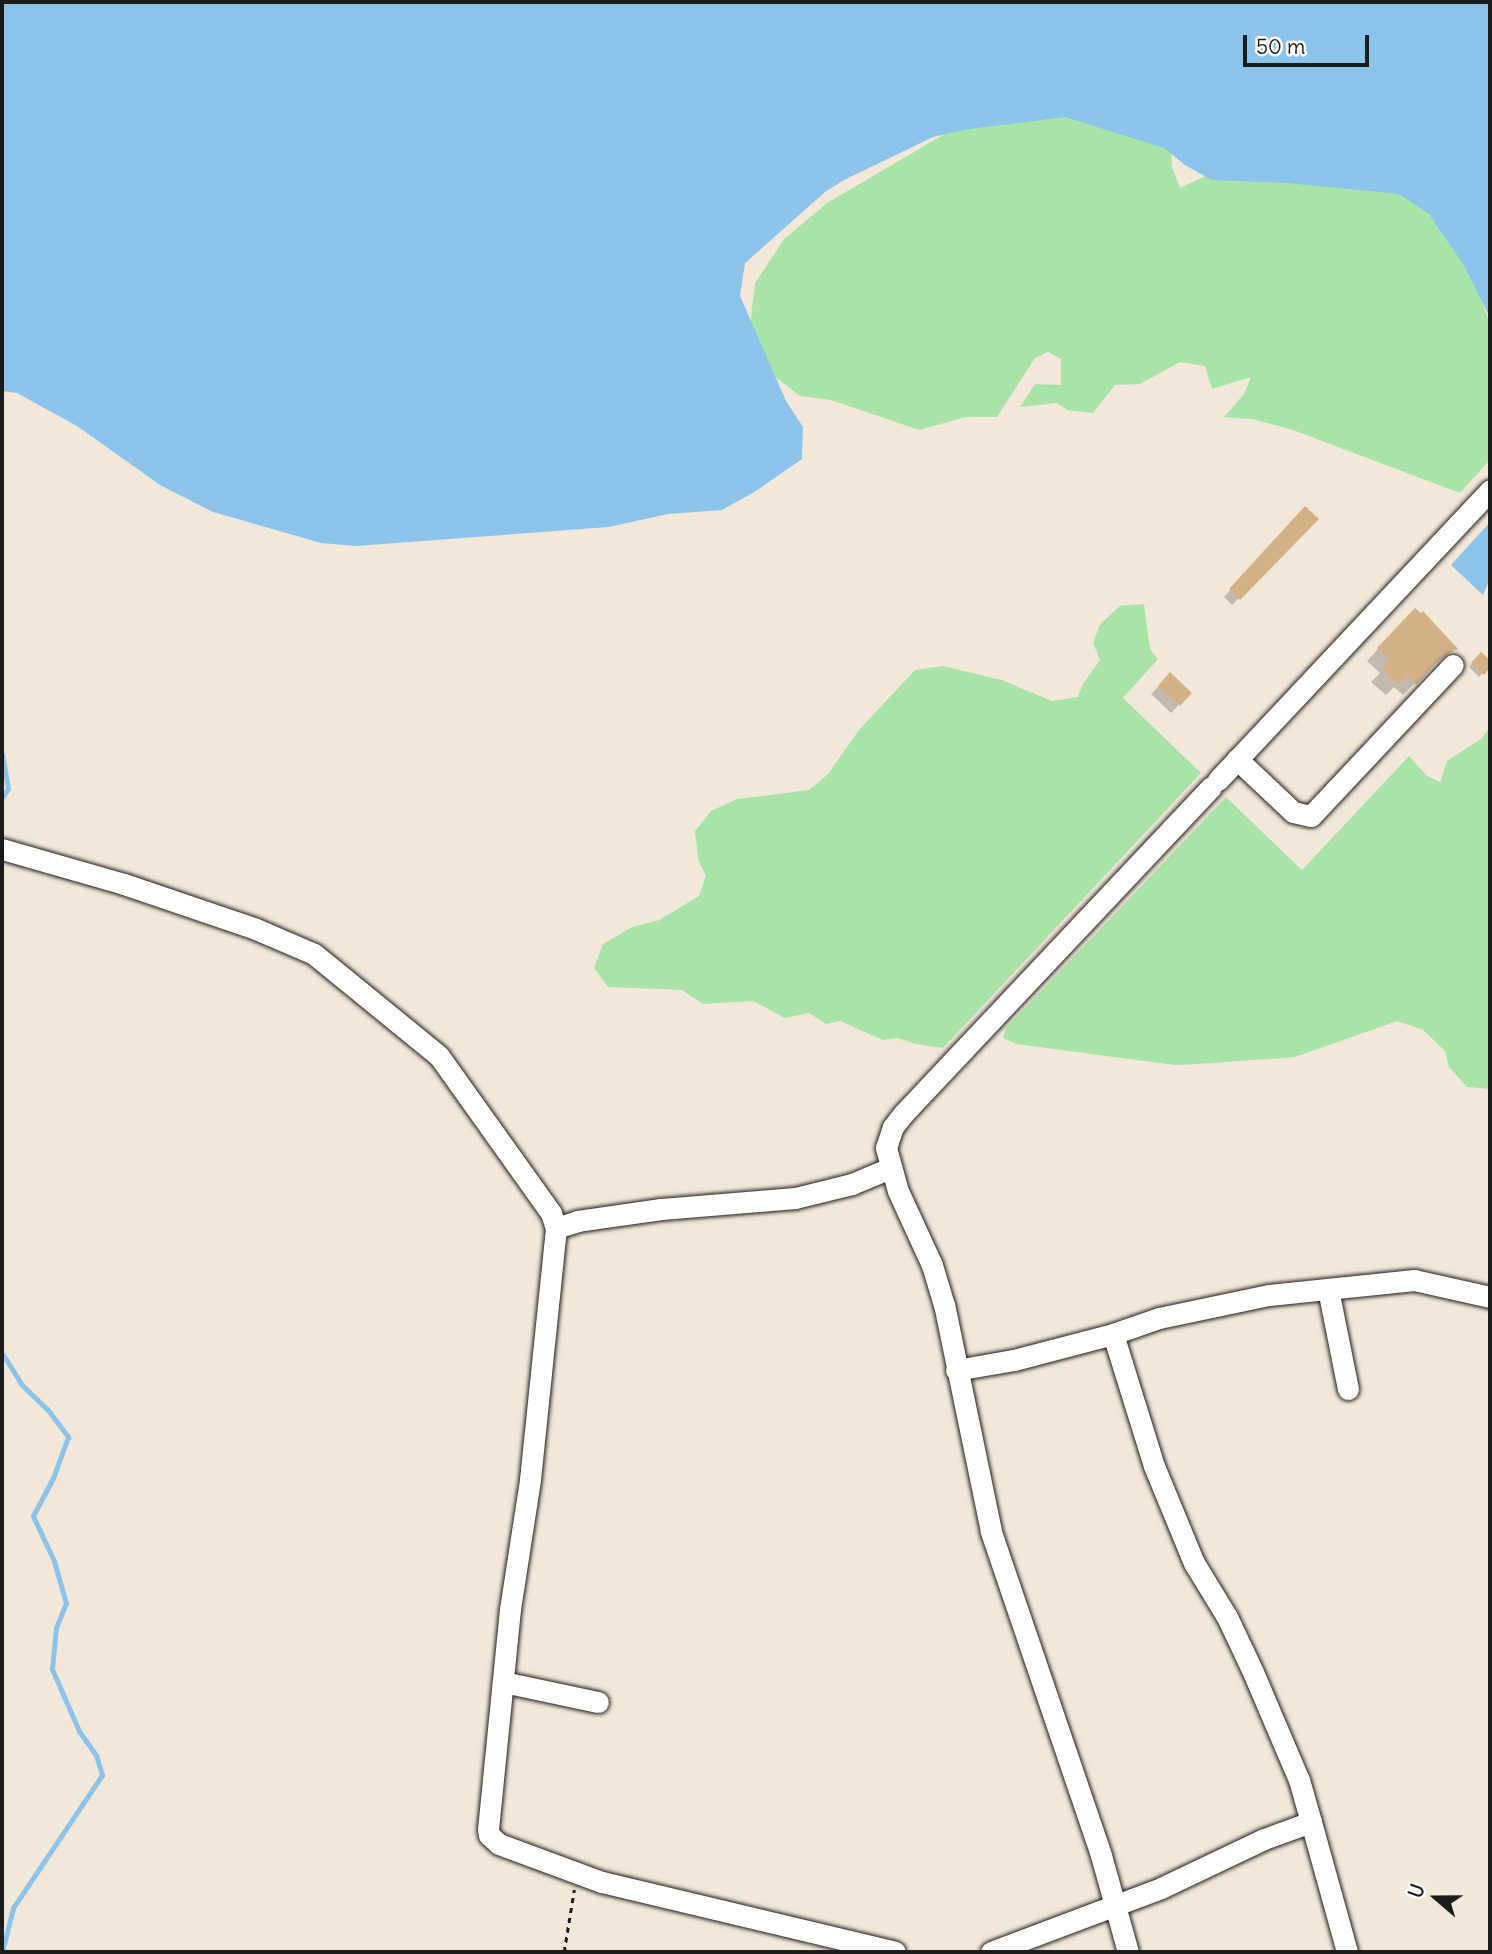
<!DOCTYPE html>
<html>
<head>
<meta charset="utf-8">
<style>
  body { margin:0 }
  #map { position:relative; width:1492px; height:1954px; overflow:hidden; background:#f2e8da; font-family:Delius,sans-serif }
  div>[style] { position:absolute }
  .green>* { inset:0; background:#aae3a8 }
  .water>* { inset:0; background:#8cc3ea }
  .shadow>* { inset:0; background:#0003 }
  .stream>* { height:5px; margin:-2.5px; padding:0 2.5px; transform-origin:2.5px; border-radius:2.5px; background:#8cc3ea }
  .building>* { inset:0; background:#d3b185 }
  .path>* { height:2.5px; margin-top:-1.25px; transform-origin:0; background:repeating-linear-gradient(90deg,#1c1c1c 0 5px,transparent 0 10px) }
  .roads { filter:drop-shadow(0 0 2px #1c1c1c) drop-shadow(0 0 2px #1c1c1c) }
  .minor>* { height:21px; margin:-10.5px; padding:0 10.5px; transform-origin:10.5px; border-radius:10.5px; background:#fff }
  span { translate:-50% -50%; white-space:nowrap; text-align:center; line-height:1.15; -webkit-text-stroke:7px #fff; paint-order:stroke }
  .frame { position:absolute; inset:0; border:4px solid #1c1c1c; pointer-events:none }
  .north { position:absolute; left:1401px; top:1863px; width:70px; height:70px; -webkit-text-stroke:5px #fff; paint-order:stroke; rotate:290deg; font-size:19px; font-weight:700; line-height:28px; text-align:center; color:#1c1c1c }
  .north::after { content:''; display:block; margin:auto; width:24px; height:32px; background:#1c1c1c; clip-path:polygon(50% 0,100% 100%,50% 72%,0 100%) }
  .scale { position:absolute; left:1243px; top:35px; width:126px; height:32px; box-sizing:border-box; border:4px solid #1c1c1c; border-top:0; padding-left:9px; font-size:21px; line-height:24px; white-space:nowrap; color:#1c1c1c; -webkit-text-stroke:5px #fff; paint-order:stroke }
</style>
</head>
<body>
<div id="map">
  <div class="green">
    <i style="clip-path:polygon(1063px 110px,1171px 140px,1172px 167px,1180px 188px,1212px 173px,1280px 153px,1428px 202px,1462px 251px,1490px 323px,1490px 460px,1460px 493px,1293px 430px,1252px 419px,1224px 417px,1244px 394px,1251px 377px,1212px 389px,1205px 366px,1180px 362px,1140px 384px,1115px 385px,1093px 413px,1067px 410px,1057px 403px,1020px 407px,1035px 384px,1061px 385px,1061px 359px,1048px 352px,1035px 358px,997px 417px,966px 417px,919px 430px,831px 400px,800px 396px,773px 375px,750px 336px,752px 308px,755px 283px,784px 239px,827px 203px,967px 121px)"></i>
    <i style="clip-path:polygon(1144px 604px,1150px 649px,1158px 659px,1123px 698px,1201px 773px,943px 1048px,916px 1044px,898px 1038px,883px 1040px,840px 1021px,826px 1024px,809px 1013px,785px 1018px,753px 1001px,703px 1004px,682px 990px,608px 987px,594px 968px,603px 944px,632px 927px,659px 920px,699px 896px,706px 876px,698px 859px,695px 831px,711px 811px,737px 799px,809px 790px,828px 774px,859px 730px,915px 670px,943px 666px,1002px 680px,1052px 701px,1078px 697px,1083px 684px,1100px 660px,1093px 643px,1100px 624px,1120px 606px)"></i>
    <i style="clip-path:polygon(1490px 727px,1490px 1089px,1467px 1087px,1449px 1067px,1445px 1051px,1423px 1030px,1397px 1021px,1295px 1057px,1198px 1064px,1175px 1065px,1016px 1044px,1003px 1038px,1006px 1028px,1226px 797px,1302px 870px,1409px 756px,1427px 776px,1440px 782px,1447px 761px,1481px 739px)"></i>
  </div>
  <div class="water">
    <i style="clip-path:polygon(2px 2px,1490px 2px,1490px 318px,1465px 267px,1429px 214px,1399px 194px,1287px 183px,1212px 180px,1185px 165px,1164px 148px,1065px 117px,969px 129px,933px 137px,844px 180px,825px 192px,745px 263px,740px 296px,786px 401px,803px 427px,802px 459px,756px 491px,722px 510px,668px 514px,609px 527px,356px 546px,321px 543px,213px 512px,160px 485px,77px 426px,17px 393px,2px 391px)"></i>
    <i style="clip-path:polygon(1490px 522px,1490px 578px,1483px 595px,1451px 565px)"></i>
  </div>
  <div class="shadow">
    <i style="clip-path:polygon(1298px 515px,1316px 519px,1232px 605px,1224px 597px)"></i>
    <i style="clip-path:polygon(1403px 622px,1455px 649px,1431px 667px,1403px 695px,1394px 687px,1386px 695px,1371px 682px,1380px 673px,1367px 661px)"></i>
    <i style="clip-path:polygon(1481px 654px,1490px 666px,1479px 677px,1469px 667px)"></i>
    <i style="clip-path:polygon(1170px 675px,1190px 693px,1171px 713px,1151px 694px)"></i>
  </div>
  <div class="stream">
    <i style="left:2px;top:754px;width:35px;rotate:80deg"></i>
    <i style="left:8px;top:788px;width:12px;rotate:121deg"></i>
    <i style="left:2px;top:1353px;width:36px;rotate:58deg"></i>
    <i style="left:21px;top:1384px;width:37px;rotate:44deg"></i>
    <i style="left:48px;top:1410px;width:34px;rotate:53deg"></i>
    <i style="left:68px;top:1437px;width:44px;rotate:110.1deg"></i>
    <i style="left:53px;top:1478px;width:43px;rotate:117.8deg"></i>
    <i style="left:33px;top:1516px;width:50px;rotate:65deg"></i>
    <i style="left:54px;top:1561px;width:44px;rotate:74.1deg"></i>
    <i style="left:66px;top:1603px;width:27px;rotate:112deg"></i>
    <i style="left:56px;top:1628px;width:41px;rotate:95.6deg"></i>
    <i style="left:52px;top:1669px;width:68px;rotate:66.5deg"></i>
    <i style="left:79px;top:1731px;width:29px;rotate:55deg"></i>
    <i style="left:96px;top:1755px;width:21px;rotate:73deg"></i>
    <i style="left:102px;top:1775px;width:160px;rotate:123.8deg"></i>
    <i style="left:13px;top:1908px;width:45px;rotate:104deg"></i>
  </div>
  <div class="building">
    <i style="clip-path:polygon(1305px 506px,1319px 519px,1240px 600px,1229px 589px)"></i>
    <i style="clip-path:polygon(1415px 608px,1421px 613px,1423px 611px,1458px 649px,1443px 656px,1416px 685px,1407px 676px,1399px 685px,1382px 669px,1390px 660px,1377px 648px)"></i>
    <i style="clip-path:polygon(1481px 652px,1490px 660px,1490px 668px,1484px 675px,1471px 663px)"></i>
    <i style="clip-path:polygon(1170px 672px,1192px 693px,1180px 706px,1158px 686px)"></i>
  </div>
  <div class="path">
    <i style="left:564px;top:1952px;width:63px;rotate:-80.8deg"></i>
  </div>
  <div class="roads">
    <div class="minor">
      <i style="left:1237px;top:759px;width:77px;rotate:43.4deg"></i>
      <i style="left:1293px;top:812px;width:18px;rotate:13deg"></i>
      <i style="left:1311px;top:816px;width:207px;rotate:-46.8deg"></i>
      <i style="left:1218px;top:780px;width:398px;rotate:-46.8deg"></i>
      <i style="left:2px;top:849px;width:127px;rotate:16deg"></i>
      <i style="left:124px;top:884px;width:139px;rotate:18.8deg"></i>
      <i style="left:256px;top:929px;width:63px;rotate:23.3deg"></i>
      <i style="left:314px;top:954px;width:161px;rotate:39.2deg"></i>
      <i style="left:439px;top:1056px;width:193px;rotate:54.5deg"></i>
      <i style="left:551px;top:1213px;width:16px;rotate:72deg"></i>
      <i style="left:890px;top:1168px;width:41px;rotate:157.2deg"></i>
      <i style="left:852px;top:1184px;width:59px;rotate:166.2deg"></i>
      <i style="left:795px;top:1198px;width:134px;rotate:175.3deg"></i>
      <i style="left:661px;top:1209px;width:84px;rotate:171.8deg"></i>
      <i style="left:578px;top:1221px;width:23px;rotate:162deg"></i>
      <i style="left:556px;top:1228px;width:253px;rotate:95.9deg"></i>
      <i style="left:530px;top:1480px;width:131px;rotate:98.8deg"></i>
      <i style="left:510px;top:1609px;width:221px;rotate:95.7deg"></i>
      <i style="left:488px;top:1829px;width:6px;rotate:81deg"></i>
      <i style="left:489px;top:1835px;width:13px;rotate:42deg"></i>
      <i style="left:499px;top:1844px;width:110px;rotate:20.3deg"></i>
      <i style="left:602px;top:1882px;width:301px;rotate:13.4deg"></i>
      <i style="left:1328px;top:1289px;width:102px;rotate:78.7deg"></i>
      <i style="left:956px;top:1370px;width:59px;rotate:-9.8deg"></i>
      <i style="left:1014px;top:1360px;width:102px;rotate:-14.7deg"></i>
      <i style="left:1113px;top:1334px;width:49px;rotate:-19.2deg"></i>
      <i style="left:1159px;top:1318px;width:112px;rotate:-11.8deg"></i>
      <i style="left:1269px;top:1295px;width:146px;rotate:-5.9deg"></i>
      <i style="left:1414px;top:1280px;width:78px;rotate:12.6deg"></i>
      <i style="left:503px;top:1682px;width:97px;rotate:11.9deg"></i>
      <i style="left:1311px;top:1822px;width:135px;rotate:74.5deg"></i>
      <i style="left:991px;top:1952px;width:182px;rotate:-20.6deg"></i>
      <i style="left:1161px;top:1888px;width:114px;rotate:-25.4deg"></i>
      <i style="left:1264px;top:1839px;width:50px;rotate:-19.9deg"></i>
      <i style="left:1311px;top:1822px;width:44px;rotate:-105.9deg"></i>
      <i style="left:1299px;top:1780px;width:117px;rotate:-113.1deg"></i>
      <i style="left:1253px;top:1672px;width:61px;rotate:-115.3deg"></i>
      <i style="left:1227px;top:1617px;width:63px;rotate:-121.4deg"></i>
      <i style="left:1194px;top:1563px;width:105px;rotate:-112.4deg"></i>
      <i style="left:1154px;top:1466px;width:138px;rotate:-107.3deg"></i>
      <i style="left:1128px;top:1952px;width:101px;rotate:-105.6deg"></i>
      <i style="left:1101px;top:1855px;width:342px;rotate:-108.8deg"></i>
      <i style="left:991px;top:1531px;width:231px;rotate:-101.7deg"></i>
      <i style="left:944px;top:1305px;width:42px;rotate:-106.7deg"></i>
      <i style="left:932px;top:1265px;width:81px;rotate:-114.7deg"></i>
      <i style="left:898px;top:1191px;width:45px;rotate:-105.6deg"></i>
      <i style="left:886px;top:1148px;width:22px;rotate:-72deg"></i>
      <i style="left:893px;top:1127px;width:18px;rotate:-52deg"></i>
      <i style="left:904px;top:1113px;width:448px;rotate:-46.7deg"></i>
    </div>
  </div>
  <div class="frame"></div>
  <div class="north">U</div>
  <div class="scale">50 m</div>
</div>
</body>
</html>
